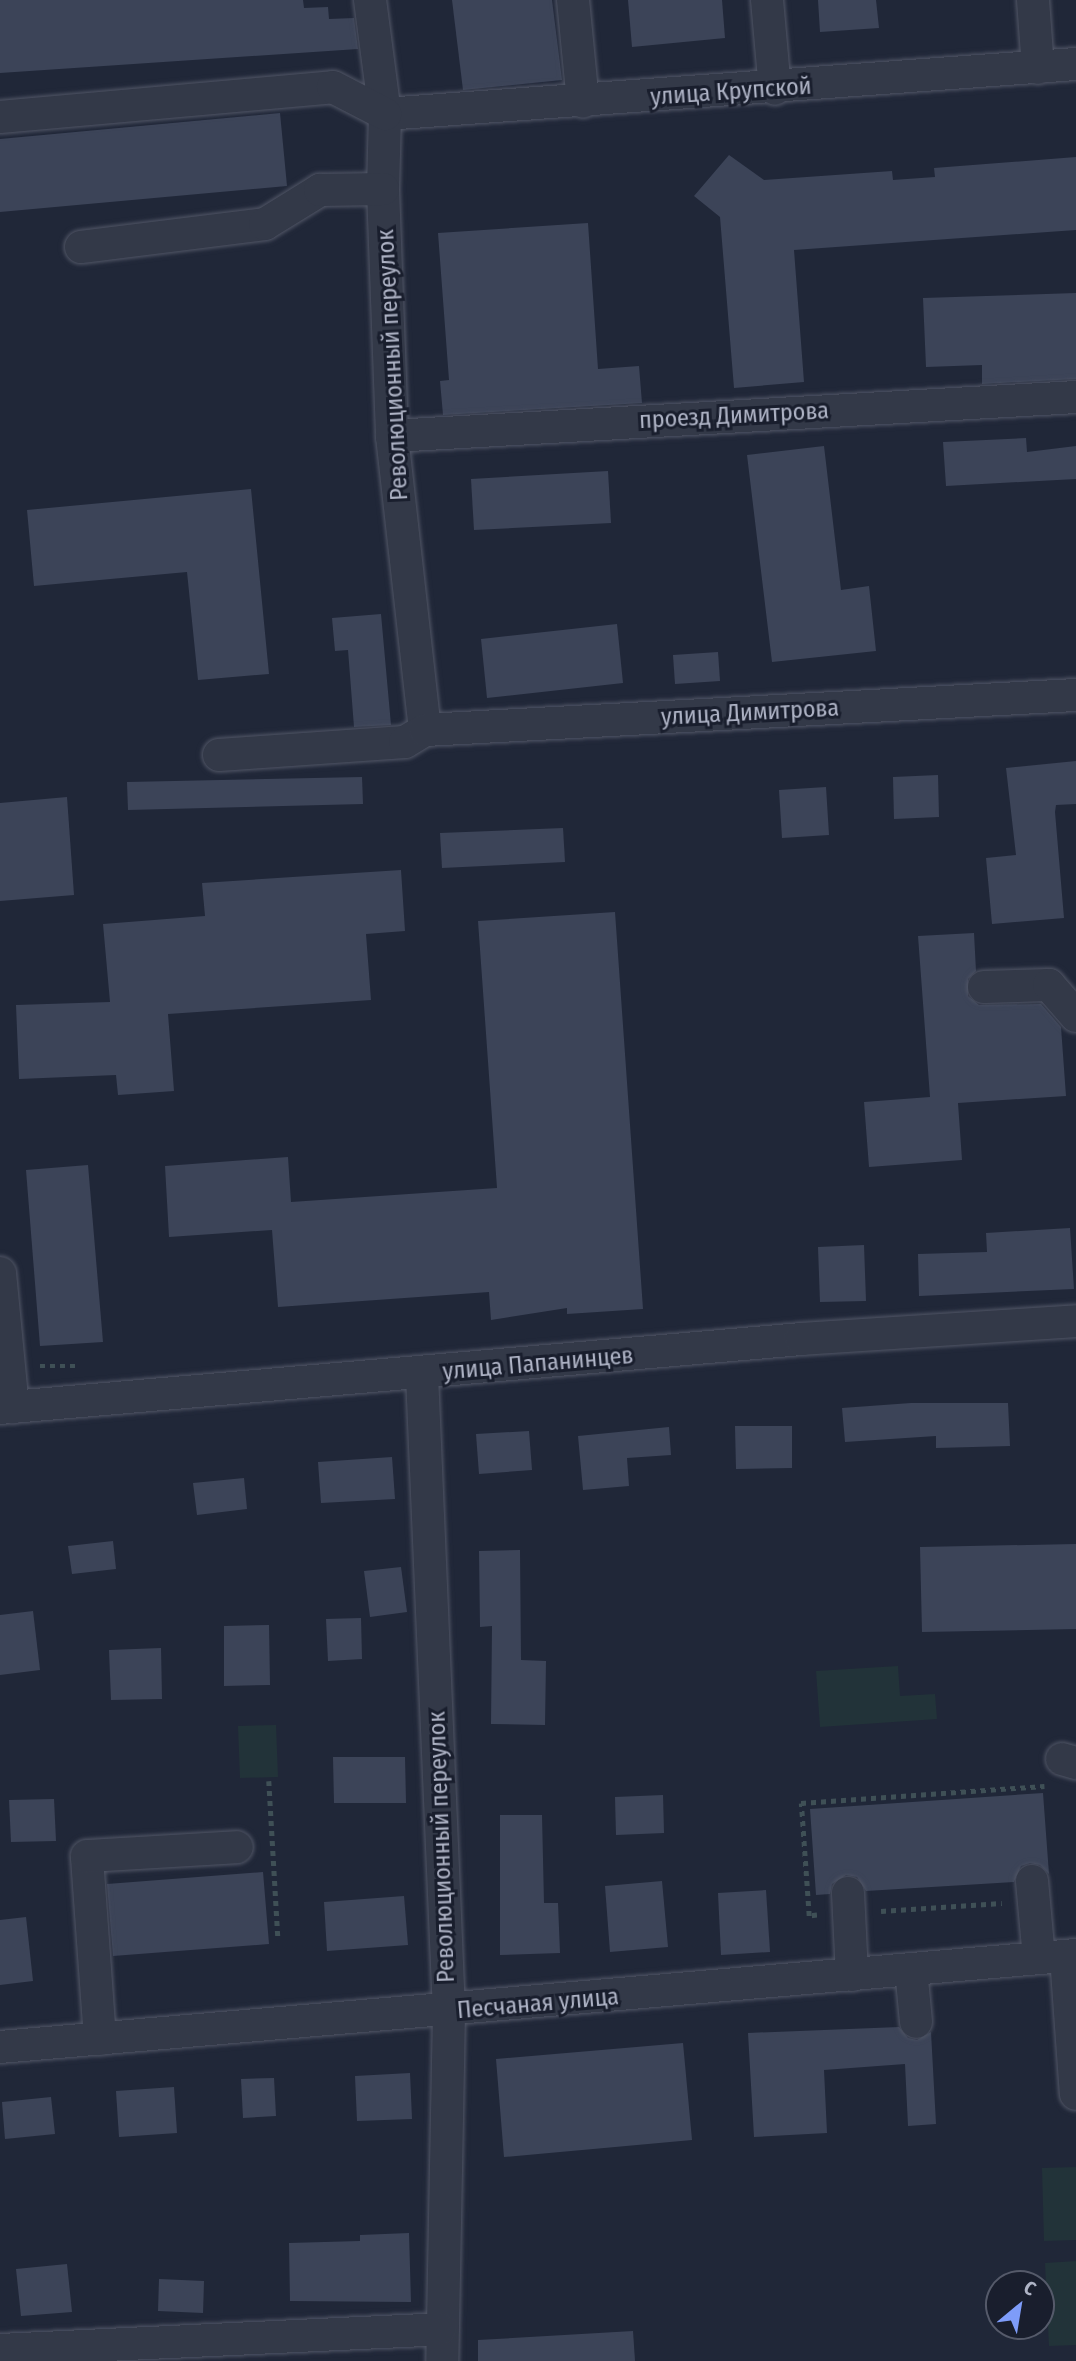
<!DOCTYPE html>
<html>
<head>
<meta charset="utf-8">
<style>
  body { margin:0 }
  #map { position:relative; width:1076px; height:2361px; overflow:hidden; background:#202738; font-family:"Fira Sans Condensed",sans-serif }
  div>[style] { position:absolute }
  .green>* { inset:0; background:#223339 }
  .building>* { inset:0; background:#3c4458 }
  .path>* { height:4.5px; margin-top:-2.25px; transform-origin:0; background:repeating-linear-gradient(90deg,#3f5056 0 5px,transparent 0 10px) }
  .roads { filter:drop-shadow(0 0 2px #515666) drop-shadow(0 0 2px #515666) }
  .minor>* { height:32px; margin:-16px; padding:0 16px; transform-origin:16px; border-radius:16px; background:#333948 }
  span { translate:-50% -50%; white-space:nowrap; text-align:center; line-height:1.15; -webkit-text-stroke:6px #191e2d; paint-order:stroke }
  .street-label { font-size:24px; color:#aeb3c5 }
  .north { position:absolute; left:985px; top:2270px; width:70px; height:70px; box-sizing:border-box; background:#191e2d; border:2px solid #555a6a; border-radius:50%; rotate:30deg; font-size:19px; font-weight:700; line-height:28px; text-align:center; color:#aeb3c5 }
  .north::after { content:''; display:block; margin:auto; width:24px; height:32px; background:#7e9cf9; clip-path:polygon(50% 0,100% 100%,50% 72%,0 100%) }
</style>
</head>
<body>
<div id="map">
  <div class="green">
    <i style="clip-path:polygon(898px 1666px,900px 1696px,935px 1694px,937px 1719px,820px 1727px,816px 1671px)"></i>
    <i style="clip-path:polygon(276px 1725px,278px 1777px,240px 1778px,238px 1726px)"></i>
    <i style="clip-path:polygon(1076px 2167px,1076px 2240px,1044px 2241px,1042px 2168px)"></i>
    <i style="clip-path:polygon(1076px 2261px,1076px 2345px,1049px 2346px,1045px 2263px)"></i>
  </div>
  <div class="building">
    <i style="clip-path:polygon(0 0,303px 0,304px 8px,328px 7px,329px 19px,354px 18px,358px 49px,0 73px)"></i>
    <i style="clip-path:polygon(452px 0,552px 0,562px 80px,463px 90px)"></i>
    <i style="clip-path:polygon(628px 0,722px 0,725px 38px,632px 47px)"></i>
    <i style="clip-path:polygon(818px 0,876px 0,879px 28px,820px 32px)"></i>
    <i style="clip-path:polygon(280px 113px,287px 186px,0 212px,0 139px)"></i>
    <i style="clip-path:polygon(729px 155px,764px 180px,892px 171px,893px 180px,935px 177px,934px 168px,1076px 157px,1076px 230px,794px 250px,804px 382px,734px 388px,720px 217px,694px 196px)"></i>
    <i style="clip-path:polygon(588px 223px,598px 369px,639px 366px,642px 403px,443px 415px,440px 381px,449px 380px,438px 233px)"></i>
    <i style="clip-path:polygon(1076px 293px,1076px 379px,982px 384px,982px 365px,926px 367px,923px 298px)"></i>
    <i style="clip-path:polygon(1026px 438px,1027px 452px,1076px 446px,1076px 479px,946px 486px,943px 442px)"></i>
    <i style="clip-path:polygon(824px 446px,841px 590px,869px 586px,876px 651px,772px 662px,747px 455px)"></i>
    <i style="clip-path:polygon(608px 471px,611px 523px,474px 530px,471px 479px)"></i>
    <i style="clip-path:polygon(251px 489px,269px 674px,198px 680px,187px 572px,34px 586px,27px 510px)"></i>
    <i style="clip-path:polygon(381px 614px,391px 725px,354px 727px,348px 650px,335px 651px,332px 618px)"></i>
    <i style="clip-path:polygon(617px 624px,623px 683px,487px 698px,481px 639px)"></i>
    <i style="clip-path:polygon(718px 652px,720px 681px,675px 684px,673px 655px)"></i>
    <i style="clip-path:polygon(1076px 761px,1076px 804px,1056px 805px,1055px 812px,1064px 918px,992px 924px,986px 858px,1016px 855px,1006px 768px)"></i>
    <i style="clip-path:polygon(938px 775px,939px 817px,894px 819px,893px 777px)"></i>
    <i style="clip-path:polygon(362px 777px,363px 804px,128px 810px,127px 782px)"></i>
    <i style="clip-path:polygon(826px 787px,829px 835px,782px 838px,779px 790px)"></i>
    <i style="clip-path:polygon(67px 797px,74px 895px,0 901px,0 803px)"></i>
    <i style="clip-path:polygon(563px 828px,565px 862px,442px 868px,440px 833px)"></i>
    <i style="clip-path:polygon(401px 870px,405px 931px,366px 934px,371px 1000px,168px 1014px,174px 1091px,118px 1095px,116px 1075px,19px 1079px,16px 1005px,110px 1002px,103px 924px,205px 916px,202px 883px)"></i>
    <i style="clip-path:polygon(615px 912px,643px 1309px,567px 1314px,567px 1308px,491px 1320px,489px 1292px,278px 1307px,272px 1230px,169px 1237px,165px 1166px,288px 1157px,291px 1202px,497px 1188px,478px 921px)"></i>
    <i style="clip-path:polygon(974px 933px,976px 971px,968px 979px,968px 996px,979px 1005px,1041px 1004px,1061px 1027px,1066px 1096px,958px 1103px,962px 1160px,869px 1167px,864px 1102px,930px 1097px,918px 936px)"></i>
    <i style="clip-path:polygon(88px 1165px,103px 1342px,40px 1346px,26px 1170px)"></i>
    <i style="clip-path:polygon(1070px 1228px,1074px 1289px,919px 1296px,918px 1254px,987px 1252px,986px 1233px)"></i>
    <i style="clip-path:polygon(864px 1245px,866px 1301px,820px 1302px,818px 1247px)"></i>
    <i style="clip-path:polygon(911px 1403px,1008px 1403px,1010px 1446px,936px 1448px,936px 1436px,845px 1442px,842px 1408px)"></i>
    <i style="clip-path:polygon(735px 1426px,792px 1426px,792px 1468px,736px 1469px)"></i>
    <i style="clip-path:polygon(669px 1427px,671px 1455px,627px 1458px,629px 1486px,583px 1490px,578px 1436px)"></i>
    <i style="clip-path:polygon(529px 1431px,532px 1470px,479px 1474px,476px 1434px)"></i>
    <i style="clip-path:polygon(392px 1457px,395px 1499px,321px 1503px,318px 1462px)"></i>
    <i style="clip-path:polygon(244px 1478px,247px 1509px,197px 1515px,193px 1483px)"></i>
    <i style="clip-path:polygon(113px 1541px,116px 1569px,72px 1574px,68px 1546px)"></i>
    <i style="clip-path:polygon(1076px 1544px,1076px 1629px,922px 1632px,920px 1547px)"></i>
    <i style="clip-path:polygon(520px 1550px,521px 1660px,546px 1661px,545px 1725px,491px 1724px,492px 1626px,480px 1627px,479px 1551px)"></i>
    <i style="clip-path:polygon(401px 1567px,407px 1612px,370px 1617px,364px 1571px)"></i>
    <i style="clip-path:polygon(33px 1611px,40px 1670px,0 1675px,0 1615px)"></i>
    <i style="clip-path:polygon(361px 1618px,362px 1659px,328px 1661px,326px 1619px)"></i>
    <i style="clip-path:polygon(269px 1625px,270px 1685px,224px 1686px,224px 1626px)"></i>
    <i style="clip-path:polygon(161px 1648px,162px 1699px,111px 1700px,109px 1650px)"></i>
    <i style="clip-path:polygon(333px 1757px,405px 1757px,406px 1803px,334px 1803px)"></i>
    <i style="clip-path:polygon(1043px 1793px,1049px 1874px,1040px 1865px,1030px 1863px,1021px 1866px,1014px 1882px,866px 1891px,857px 1877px,846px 1875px,832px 1884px,830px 1894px,816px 1895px,810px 1809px)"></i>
    <i style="clip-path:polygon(663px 1795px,664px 1833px,616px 1835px,615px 1797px)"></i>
    <i style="clip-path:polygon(54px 1799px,56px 1841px,11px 1842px,9px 1800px)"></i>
    <i style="clip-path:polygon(500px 1815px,542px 1815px,544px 1903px,558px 1903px,560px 1953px,500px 1955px)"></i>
    <i style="clip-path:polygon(263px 1872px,269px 1944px,113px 1956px,107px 1884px)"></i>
    <i style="clip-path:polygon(662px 1881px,668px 1947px,610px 1952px,605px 1886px)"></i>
    <i style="clip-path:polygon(766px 1890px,770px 1952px,721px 1955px,718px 1893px)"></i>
    <i style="clip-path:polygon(404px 1896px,408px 1945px,327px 1951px,324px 1902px)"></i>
    <i style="clip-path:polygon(26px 1917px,33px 1981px,0 1985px,0 1920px)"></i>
    <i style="clip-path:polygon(899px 2027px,908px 2038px,917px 2040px,931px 2032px,936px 2124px,908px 2126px,905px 2064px,824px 2070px,827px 2133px,754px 2137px,748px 2033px)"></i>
    <i style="clip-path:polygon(683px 2043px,692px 2140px,504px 2157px,496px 2059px)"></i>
    <i style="clip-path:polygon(410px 2073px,412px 2119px,357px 2121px,355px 2076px)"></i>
    <i style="clip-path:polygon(274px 2078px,276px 2116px,243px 2118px,241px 2079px)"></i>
    <i style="clip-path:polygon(174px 2087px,177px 2133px,119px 2137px,116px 2091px)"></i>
    <i style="clip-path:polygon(51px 2097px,55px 2134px,5px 2139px,2px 2102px)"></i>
    <i style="clip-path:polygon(409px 2233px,411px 2302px,290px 2301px,289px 2243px,360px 2241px,360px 2235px)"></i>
    <i style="clip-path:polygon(67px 2264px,72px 2312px,21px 2316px,16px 2269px)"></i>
    <i style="clip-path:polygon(159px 2279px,204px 2281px,203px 2313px,158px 2311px)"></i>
    <i style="clip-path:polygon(633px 2331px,635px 2361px,478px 2361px,478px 2340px)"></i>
  </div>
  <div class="path">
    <i style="left:40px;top:1366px;width:40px"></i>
    <i style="left:269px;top:1781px;width:158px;rotate:86.7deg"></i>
    <i style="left:881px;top:1911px;width:121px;rotate:-3.8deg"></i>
    <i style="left:817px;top:1915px;width:8px;rotate:173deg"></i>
    <i style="left:809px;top:1916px;width:113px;rotate:-94deg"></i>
    <i style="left:801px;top:1803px;width:244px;rotate:-4deg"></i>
  </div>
  <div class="roads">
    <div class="minor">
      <i style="left:370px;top:0;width:115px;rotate:82.5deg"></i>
      <i style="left:385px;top:114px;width:75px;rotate:91.5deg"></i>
      <i style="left:383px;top:189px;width:247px;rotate:87.9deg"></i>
      <i style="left:392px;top:436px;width:296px;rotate:83.6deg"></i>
      <i style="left:573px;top:0;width:102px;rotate:84.4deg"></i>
      <i style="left:767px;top:0;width:89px;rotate:84.9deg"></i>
      <i style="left:1033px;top:0;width:68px;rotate:85.8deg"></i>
      <i style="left:385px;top:114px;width:693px;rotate:-4.14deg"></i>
      <i style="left:0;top:117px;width:334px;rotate:-5.1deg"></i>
      <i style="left:333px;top:87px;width:59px;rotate:27.4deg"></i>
      <i style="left:81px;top:247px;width:185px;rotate:-7.1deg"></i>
      <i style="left:265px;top:224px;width:65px;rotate:-31.7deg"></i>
      <i style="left:320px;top:190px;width:63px;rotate:-0.9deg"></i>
      <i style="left:392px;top:436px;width:685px;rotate:-3.26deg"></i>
      <i style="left:219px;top:755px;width:186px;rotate:-4deg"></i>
      <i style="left:405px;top:742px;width:23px;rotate:-31deg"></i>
      <i style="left:425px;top:730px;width:652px;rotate:-3.08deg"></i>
      <i style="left:984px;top:987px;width:65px;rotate:-1.8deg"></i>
      <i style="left:1049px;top:985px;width:41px;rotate:48.9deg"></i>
      <i style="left:0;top:1273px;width:135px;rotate:84.5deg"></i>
      <i style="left:422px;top:1375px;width:638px;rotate:87.57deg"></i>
      <i style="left:449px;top:2012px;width:349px;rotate:91.1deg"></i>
      <i style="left:0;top:1408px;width:804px;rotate:-4.92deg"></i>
      <i style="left:801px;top:1339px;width:276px;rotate:-3.7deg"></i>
      <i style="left:1062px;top:1759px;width:15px;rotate:16deg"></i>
      <i style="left:1032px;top:1881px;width:77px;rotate:84.8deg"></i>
      <i style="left:848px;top:1893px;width:82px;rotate:87.2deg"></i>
      <i style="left:1066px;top:1956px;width:138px;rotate:85.9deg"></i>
      <i style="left:911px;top:1969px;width:53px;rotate:84.6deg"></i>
      <i style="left:100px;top:2039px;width:183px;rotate:-94.1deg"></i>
      <i style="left:87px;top:1856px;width:150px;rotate:-3.4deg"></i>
      <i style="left:0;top:2047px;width:1080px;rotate:-4.89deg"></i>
      <i style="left:0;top:2350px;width:441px;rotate:-2.7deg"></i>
    </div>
  </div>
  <div class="street-label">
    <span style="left:731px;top:92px;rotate:-4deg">улица Крупской</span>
    <span style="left:393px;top:365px;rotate:-93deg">Революционный переулок</span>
    <span style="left:734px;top:416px;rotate:-3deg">проезд Димитрова</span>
    <span style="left:750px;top:713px;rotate:-3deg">улица Димитрова</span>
    <span style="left:538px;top:1364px;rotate:-5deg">улица Папанинцев</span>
    <span style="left:442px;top:1847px;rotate:-92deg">Революционный переулок</span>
    <span style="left:538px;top:2004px;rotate:-5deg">Песчаная улица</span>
  </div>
  <div class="north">С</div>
</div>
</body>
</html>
